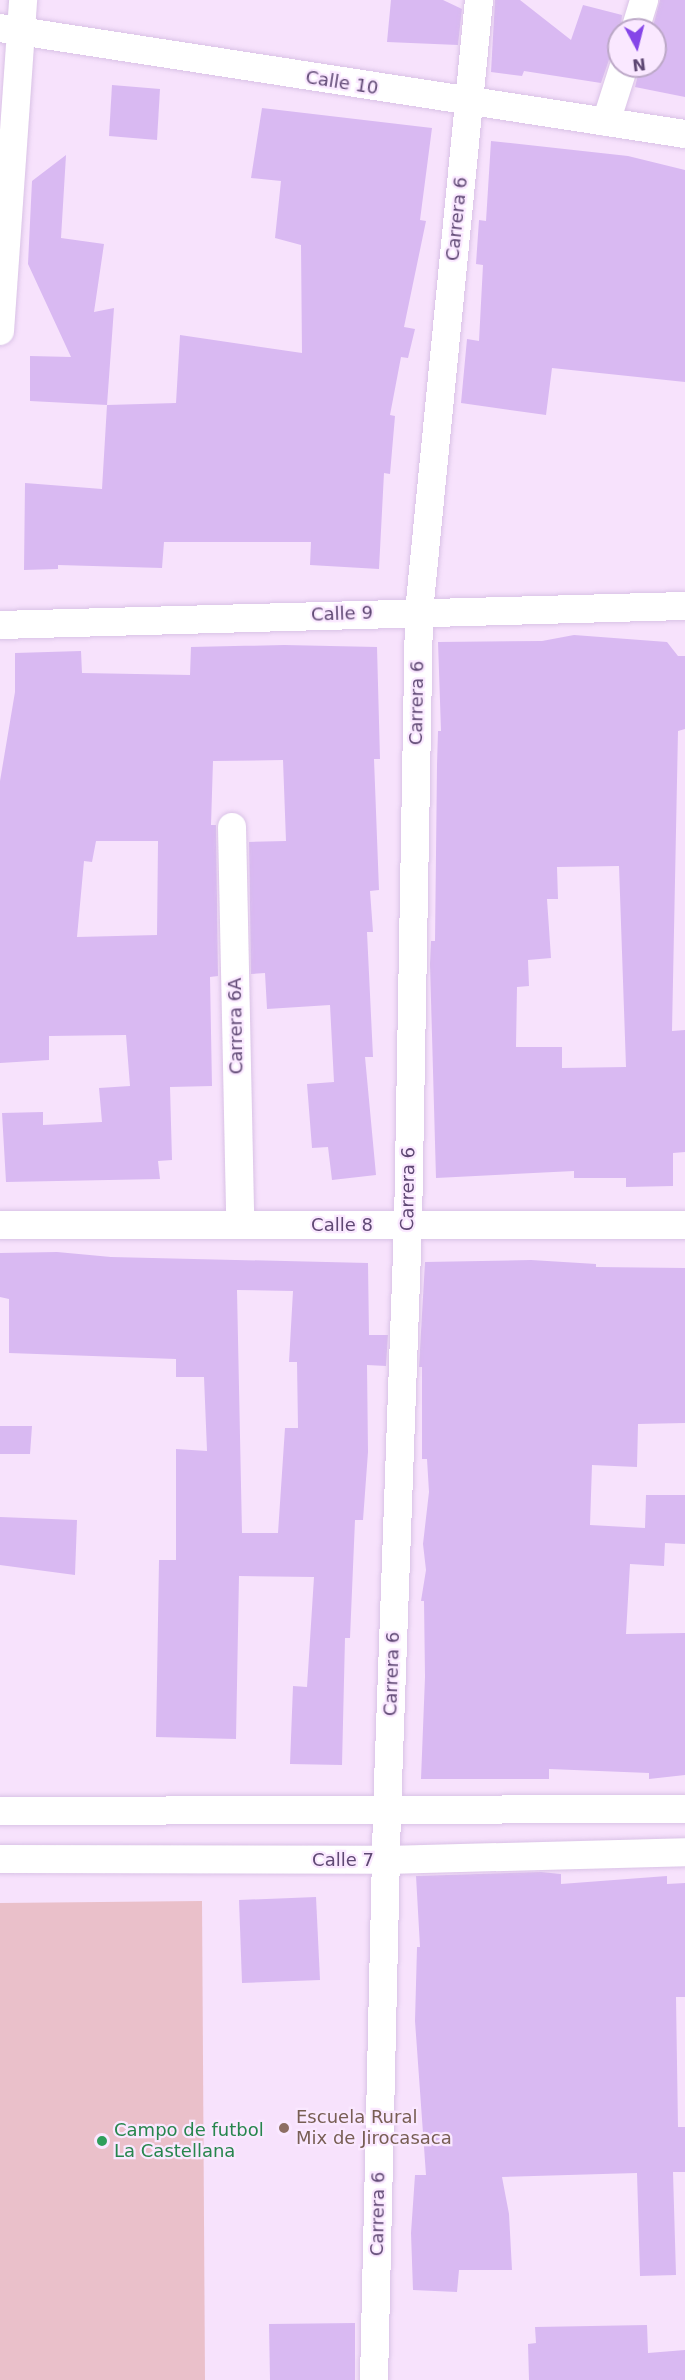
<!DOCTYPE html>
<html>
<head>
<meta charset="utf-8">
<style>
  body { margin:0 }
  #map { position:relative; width:685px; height:2380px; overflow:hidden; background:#f7e2fc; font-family:"DejaVu Sans",sans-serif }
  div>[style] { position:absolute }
  .green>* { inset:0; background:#eac0ca }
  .building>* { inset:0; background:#d9b9f2 }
  .roads { filter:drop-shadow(0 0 2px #d9c2e6) drop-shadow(0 0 2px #d9c2e6) }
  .street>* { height:28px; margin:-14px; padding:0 14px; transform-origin:14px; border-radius:14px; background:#fff }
  .dots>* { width:16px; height:16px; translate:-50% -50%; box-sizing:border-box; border:3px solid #fae8ff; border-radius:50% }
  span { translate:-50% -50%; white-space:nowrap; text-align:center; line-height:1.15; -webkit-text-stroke:4.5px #fae8ff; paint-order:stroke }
  .street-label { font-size:18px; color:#5f4874 }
  .education-label { font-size:18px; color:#785e54 }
  .left { translate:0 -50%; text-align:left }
  .leisure-label { font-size:18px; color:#27864d }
  .north { position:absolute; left:607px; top:18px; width:60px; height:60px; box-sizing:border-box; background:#fae8ff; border:2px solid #bca8c7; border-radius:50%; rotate:173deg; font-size:16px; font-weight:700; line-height:24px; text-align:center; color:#5f4874 }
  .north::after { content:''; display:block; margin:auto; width:21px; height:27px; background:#8545e8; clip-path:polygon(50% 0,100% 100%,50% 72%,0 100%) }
</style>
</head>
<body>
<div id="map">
  <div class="green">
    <i style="clip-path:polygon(202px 1901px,205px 2380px,0 2380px,0 1903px)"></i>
  </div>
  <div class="building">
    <i style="clip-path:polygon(391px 0,443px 0,462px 9px,458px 45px,387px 42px)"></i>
    <i style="clip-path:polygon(495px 0,520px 0,571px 40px,583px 5px,622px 15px,619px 51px,609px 60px,601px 83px,524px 71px,522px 76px,491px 72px)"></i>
    <i style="clip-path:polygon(660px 0,685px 0,685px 97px,635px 87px,640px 66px,655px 66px,652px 30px)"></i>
    <i style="clip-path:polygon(112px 85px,160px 89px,157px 140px,109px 136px)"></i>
    <i style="clip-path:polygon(262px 108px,432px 128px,420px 220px,426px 221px,404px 327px,415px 329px,408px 358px,401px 357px,390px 415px,395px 416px,390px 474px,384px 473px,379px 569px,310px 565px,311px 542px,164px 542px,162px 568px,58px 565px,58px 569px,24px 570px,25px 483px,102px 489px,107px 405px,176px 403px,180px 335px,302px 353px,301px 245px,275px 238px,281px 181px,251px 178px)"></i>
    <i style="clip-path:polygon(491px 141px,628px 156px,685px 170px,685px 382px,552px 368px,546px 415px,461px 403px,467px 339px,479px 341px,483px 265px,476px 264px,479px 220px,486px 221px)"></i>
    <i style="clip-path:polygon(66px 155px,61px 238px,104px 244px,94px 312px,114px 308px,107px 405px,30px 401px,30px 356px,71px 357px,28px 264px,32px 181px)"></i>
    <i style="clip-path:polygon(evenodd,574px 635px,667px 642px,678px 656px,685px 656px,685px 729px,678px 731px,672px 1031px,685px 1030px,685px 1152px,673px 1153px,673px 1186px,626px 1187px,626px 1178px,574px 1178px,574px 1171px,436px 1178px,430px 964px,431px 941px,435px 941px,437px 765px,438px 731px,441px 731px,438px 642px,542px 641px,574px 635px,619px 866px,626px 1067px,562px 1068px,562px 1047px,516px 1047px,517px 987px,529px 986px,528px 960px,551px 958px,547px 899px,558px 899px,557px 867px,619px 866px)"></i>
    <i style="clip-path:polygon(evenodd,284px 645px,377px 647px,380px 759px,374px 759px,379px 890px,370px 891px,373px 932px,367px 932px,373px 1057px,365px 1057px,376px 1175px,332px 1180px,328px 1147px,312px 1148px,307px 1084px,334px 1082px,330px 1005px,267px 1009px,265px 973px,251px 974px,249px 842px,286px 841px,283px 760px,213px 761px,211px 825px,216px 825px,218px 976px,210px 977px,212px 1086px,170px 1087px,172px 1160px,158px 1161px,160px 1179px,6px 1182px,2px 1113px,43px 1112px,43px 1125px,102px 1122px,99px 1088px,130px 1086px,126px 1035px,49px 1036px,49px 1060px,0 1063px,0 781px,15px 692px,15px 653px,81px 651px,82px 673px,190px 675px,191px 647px,284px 645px,96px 841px,158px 841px,157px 935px,77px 937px,84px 861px,92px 862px,96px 841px)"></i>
    <i style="clip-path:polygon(evenodd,57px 1252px,111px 1257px,368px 1263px,369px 1335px,388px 1335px,386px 1366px,367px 1365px,368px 1452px,363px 1520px,355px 1520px,350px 1638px,345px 1638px,342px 1765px,290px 1764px,293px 1686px,307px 1687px,314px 1577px,239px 1576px,236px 1739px,156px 1737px,159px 1560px,176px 1560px,176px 1449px,207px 1451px,204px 1377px,176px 1377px,176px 1359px,9px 1353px,9px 1299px,0 1297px,0 1253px,57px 1252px,237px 1290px,293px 1291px,289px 1362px,297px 1362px,298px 1428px,285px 1428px,278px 1533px,242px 1533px,237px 1290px)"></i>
    <i style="clip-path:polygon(531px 1260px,596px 1264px,596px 1267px,685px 1268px,685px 1423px,638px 1424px,637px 1467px,592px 1465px,590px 1525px,645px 1528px,646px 1495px,685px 1495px,685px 1544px,665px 1543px,664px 1566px,630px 1564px,626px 1634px,685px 1633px,685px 1775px,649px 1779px,649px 1773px,549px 1769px,549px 1779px,421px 1779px,425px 1677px,424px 1601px,421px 1601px,426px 1570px,423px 1544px,429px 1492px,427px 1459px,422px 1459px,422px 1367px,419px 1367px,425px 1262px)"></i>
    <i style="clip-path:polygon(0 1426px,32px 1426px,30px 1454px,0 1454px)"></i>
    <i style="clip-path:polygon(0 1517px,77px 1520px,75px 1575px,0 1565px)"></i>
    <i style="clip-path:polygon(541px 1872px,561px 1874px,561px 1884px,667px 1876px,667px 1884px,685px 1883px,685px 1997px,676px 1997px,678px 2127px,685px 2127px,685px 2172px,673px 2172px,676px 2275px,640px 2276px,637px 2173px,502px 2177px,509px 2214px,512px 2270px,459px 2270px,457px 2292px,413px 2290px,411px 2233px,415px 2175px,426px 2175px,415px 2021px,417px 1947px,420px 1947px,416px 1876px)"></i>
    <i style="clip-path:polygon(316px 1897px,320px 1980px,242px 1983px,239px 1900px)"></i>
    <i style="clip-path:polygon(355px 2323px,355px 2380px,270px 2380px,269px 2324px)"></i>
    <i style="clip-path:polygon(647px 2325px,648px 2353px,685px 2350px,685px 2380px,529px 2380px,528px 2344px,536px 2343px,535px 2327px)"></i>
  </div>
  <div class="roads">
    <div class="street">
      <i style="left:0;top:28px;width:693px;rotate:8.8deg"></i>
      <i style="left:635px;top:30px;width:31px;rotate:-73deg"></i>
      <i style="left:606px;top:122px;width:59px;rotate:-72.2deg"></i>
      <i style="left:0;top:331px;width:332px;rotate:-86deg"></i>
      <i style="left:0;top:625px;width:685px;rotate:-1.59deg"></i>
      <i style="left:232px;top:827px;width:398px;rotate:88.8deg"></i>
      <i style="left:0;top:1225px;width:685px"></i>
      <i style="left:0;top:1811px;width:685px;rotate:-0.17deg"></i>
      <i style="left:0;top:1859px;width:387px;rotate:0.1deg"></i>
      <i style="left:387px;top:1860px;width:298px;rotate:-1.5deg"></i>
      <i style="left:374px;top:2380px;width:569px;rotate:-88.69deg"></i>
      <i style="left:387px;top:1811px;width:586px;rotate:-87.95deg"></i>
      <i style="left:408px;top:1225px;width:613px;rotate:-88.97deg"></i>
      <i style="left:419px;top:612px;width:615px;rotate:-84.4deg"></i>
    </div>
  </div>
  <div class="dots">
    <i style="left:284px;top:2128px;background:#8d6e63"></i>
    <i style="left:102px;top:2141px;background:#2e9e5b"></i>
  </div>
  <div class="street-label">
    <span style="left:342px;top:83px;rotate:9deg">Calle 10</span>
    <span style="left:457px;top:219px;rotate:-84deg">Carrera 6</span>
    <span style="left:342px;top:614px;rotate:-2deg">Calle 9</span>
    <span style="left:417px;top:703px;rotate:-89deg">Carrera 6</span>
    <span style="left:236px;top:1026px;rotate:-91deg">Carrera 6A</span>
    <span style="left:408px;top:1189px;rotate:-89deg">Carrera 6</span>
    <span style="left:342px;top:1225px">Calle 8</span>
    <span style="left:392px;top:1674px;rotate:-88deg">Carrera 6</span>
    <span style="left:343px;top:1860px">Calle 7</span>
    <span style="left:378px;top:2214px;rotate:-89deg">Carrera 6</span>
  </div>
  <div class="education-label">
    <span class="left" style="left:296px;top:2128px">Escuela Rural<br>Mix de Jirocasaca</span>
  </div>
  <div class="leisure-label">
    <span class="left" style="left:114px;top:2141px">Campo de futbol<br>La Castellana</span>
  </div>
  <div class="north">N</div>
</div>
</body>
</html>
